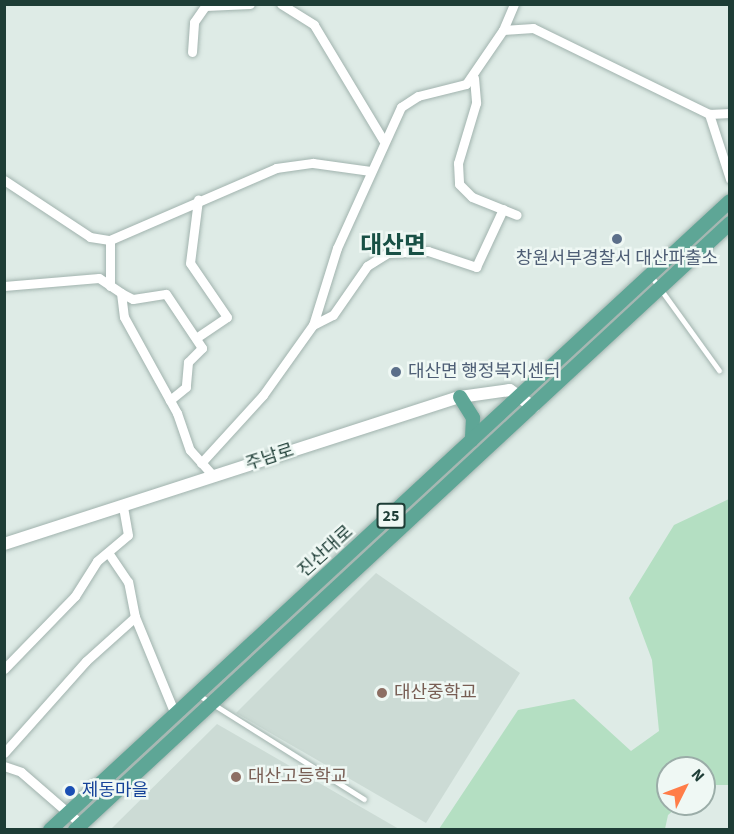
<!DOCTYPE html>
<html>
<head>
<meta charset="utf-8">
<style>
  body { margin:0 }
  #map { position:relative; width:734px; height:834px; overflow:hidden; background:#deebe6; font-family:"Source Sans 3","Noto Sans KR",sans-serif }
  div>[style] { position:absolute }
  .built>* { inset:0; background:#ccdbd5 }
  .green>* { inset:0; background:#b4dfc2 }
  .roads { filter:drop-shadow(0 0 2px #a1b3ae) drop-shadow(0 0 2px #a1b3ae) }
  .lane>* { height:4.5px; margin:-2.25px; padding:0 2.25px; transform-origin:2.25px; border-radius:2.25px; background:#fff }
  .street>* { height:9px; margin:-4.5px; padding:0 4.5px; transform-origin:4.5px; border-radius:4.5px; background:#fff }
  .secondary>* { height:12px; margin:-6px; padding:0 6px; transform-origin:6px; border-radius:6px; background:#fff }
  .primary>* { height:14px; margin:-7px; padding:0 7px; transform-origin:7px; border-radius:7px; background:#5ea696 }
  .dots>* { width:16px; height:16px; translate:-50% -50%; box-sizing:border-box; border:3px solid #eff8f4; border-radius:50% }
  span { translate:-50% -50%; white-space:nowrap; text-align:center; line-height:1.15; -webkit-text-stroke:5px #eff8f4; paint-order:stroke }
  .shield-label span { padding:2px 4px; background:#eff8f4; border:2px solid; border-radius:4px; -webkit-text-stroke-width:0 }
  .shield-label { font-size:16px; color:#1e3d36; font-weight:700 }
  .service-label { font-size:18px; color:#4e5e75 }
  .left { translate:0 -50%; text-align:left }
  .street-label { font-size:18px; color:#1e3d36 }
  .education-label { font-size:18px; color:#785e54 }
  .transit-label { font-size:18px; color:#164399 }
  .district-label { font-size:24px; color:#185045; font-weight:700 }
  .frame { position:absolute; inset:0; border:6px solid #1e3d36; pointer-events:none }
  .north { position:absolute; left:656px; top:756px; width:60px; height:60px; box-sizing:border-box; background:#eff8f4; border:2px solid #9bada8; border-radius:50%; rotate:48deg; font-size:16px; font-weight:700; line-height:24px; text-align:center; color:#1e3d36 }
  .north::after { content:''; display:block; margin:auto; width:21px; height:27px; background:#ff7d48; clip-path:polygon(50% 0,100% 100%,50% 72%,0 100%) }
</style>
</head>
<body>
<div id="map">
  <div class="built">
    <i style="clip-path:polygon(376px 573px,520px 673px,426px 823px,236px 713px)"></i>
    <i style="clip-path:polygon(217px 724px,399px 829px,111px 829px)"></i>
  </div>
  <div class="green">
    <i style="clip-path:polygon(729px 499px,729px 785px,704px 785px,704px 768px,668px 768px,668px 804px,681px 804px,668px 815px,665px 829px,439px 829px,518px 710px,574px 699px,631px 751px,659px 731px,652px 660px,629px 598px,674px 525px)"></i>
  </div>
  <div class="roads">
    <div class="lane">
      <i style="left:652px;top:277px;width:115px;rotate:54.2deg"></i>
      <i style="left:199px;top:695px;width:195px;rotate:32.2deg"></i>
    </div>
    <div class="street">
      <i style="left:281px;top:4px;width:39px;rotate:32deg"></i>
      <i style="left:314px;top:25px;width:134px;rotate:59deg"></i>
      <i style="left:503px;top:30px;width:28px;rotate:-67deg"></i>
      <i style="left:192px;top:52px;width:30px;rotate:-86deg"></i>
      <i style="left:194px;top:22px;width:19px;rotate:-55deg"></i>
      <i style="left:205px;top:6px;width:45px;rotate:-2.5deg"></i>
      <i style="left:474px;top:78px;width:25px;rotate:85deg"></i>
      <i style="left:476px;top:103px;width:63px;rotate:106.7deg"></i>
      <i style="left:458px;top:163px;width:21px;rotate:87deg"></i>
      <i style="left:459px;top:184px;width:18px;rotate:45deg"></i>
      <i style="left:472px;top:197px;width:48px;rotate:21.8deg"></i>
      <i style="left:709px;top:114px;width:68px;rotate:72.1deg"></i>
      <i style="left:4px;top:180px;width:103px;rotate:33.5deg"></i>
      <i style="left:90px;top:237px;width:20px;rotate:9deg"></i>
      <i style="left:110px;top:240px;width:181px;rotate:-23.4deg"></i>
      <i style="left:276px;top:168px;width:37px;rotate:-8deg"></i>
      <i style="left:313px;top:163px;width:58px;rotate:8deg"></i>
      <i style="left:110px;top:240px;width:46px;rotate:90deg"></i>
      <i style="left:4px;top:286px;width:95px;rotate:-4.8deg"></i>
      <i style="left:99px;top:278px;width:27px;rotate:34deg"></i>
      <i style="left:121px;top:293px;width:24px;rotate:83deg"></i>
      <i style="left:124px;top:317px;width:110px;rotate:61.1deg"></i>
      <i style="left:177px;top:413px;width:39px;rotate:71deg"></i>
      <i style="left:190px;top:450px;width:36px;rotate:48deg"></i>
      <i style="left:121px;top:293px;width:13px;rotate:27deg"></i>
      <i style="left:133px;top:299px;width:33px;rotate:-9deg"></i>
      <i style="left:166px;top:294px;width:65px;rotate:56.3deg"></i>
      <i style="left:202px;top:348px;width:20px;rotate:135deg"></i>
      <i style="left:188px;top:362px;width:25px;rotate:95deg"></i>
      <i style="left:186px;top:387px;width:21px;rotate:141deg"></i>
      <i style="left:313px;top:325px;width:22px;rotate:-27deg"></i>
      <i style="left:333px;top:315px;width:60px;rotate:-55.2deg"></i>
      <i style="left:367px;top:266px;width:25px;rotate:-32deg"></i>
      <i style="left:388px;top:253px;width:40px;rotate:-2.9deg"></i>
      <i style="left:428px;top:251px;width:51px;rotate:18.4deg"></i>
      <i style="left:476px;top:267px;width:64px;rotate:-65deg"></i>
      <i style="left:196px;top:338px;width:37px;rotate:-34deg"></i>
      <i style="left:227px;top:317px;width:65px;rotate:-124.4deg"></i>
      <i style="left:190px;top:263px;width:64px;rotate:-82.8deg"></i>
      <i style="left:201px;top:463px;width:92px;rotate:-47.6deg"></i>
      <i style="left:263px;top:395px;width:86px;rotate:-54.5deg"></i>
      <i style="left:313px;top:325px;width:81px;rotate:-72.7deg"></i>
      <i style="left:337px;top:248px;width:155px;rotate:-65.6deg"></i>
      <i style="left:401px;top:107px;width:20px;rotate:-33deg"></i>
      <i style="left:418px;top:96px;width:49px;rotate:-14deg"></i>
      <i style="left:466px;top:84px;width:65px;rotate:-55.6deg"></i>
      <i style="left:503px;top:30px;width:30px;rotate:-4deg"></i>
      <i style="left:533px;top:28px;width:196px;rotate:26deg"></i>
      <i style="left:709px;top:114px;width:21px;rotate:-3deg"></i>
      <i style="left:135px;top:617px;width:105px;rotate:67.6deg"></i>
      <i style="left:4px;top:669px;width:102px;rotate:-45.8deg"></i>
      <i style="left:75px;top:596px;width:41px;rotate:-57.8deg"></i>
      <i style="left:97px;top:561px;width:40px;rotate:-40deg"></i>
      <i style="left:128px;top:535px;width:28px;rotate:-100deg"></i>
      <i style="left:4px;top:753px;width:123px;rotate:-48.3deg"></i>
      <i style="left:86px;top:661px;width:66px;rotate:-41.9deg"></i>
      <i style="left:135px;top:617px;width:36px;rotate:-101deg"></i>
      <i style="left:128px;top:582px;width:36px;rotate:-124deg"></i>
      <i style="left:4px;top:766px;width:18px;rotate:19deg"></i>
      <i style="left:21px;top:772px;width:79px;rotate:40.9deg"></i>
    </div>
    <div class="secondary">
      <i style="left:4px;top:544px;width:479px;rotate:-17.9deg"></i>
      <i style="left:460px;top:397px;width:50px;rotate:-8deg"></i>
      <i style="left:510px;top:390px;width:29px;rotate:36deg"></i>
    </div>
    <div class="primary">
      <i style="left:460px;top:397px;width:25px;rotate:58deg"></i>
      <i style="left:473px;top:418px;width:22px;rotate:93deg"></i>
      <i style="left:50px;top:830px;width:926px;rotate:-42.77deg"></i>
      <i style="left:75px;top:830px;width:893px;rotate:-42.82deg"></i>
    </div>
  </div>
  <div class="dots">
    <i style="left:617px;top:239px;background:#5c6f8a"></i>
    <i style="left:396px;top:372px;background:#5c6f8a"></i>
    <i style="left:382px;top:693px;background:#8d6e63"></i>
    <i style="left:236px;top:777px;background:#8d6e63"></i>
    <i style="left:70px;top:791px;background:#1a4fb4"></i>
  </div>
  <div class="shield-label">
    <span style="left:391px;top:516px">25</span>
  </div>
  <div class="service-label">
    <span style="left:617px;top:259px">창원서부경찰서 대산파출소</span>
    <span class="left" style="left:408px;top:372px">대산면 행정복지센터</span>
  </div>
  <div class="street-label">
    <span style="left:270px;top:458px;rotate:-18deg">주남로</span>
    <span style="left:326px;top:552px;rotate:-42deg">진산대로</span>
  </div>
  <div class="education-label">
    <span class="left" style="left:394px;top:693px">대산중학교</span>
    <span class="left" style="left:248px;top:777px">대산고등학교</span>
  </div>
  <div class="transit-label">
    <span class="left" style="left:82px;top:791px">제동마을</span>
  </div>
  <div class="district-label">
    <span style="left:393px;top:246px">대산면</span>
  </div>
  <div class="frame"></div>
  <div class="north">N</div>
</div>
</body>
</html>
